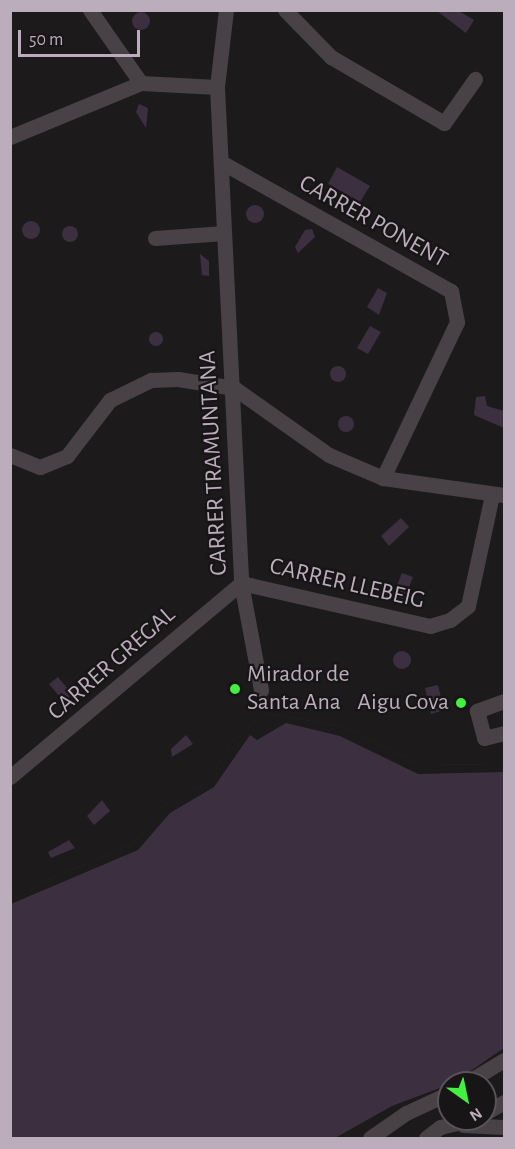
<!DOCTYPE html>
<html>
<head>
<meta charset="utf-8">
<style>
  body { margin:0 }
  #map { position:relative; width:515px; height:1149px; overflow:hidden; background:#1c1a1b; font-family:"Alegreya Sans",sans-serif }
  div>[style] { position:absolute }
  .water>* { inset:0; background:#3c3040 }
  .round { border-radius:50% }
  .pier>* { inset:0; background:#1c1a1b }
  .street>* { height:15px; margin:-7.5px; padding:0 7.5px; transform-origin:7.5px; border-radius:7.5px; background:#484247 }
  .dots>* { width:16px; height:16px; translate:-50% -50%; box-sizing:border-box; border:3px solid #171516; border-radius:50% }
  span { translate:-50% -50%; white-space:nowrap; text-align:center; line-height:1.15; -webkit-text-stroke:4.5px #171516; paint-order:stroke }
  .street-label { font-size:24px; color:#bbadbb }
  .poi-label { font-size:24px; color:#bbadbb }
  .left { translate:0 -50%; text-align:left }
  .right { translate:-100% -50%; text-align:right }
  .frame { position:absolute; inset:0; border:12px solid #bbadbb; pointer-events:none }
  .north { position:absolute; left:437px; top:1071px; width:60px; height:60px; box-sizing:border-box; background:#171516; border:2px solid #595258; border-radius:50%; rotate:147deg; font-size:16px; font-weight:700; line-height:24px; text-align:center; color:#bbadbb }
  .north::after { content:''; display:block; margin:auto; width:21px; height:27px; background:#43f03f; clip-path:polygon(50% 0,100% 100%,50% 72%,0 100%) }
  .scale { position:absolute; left:18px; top:30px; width:122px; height:27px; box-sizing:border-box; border:3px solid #bbadbb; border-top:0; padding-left:8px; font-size:18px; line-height:21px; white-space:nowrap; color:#bbadbb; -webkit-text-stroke:4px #171516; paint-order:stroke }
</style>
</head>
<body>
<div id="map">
  <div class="water">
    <i style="clip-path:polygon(437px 11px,459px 11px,474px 20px,466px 33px)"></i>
    <i class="round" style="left:132px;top:12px;width:18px;height:18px"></i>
    <i style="clip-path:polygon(139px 104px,148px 108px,146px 128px,136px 112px)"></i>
    <i style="clip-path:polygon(337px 167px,370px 186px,360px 202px,328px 184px)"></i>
    <i class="round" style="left:246px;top:205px;width:18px;height:18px"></i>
    <i class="round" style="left:22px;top:221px;width:18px;height:18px"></i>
    <i class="round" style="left:62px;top:226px;width:16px;height:16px"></i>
    <i style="clip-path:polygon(305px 230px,312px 229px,315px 237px,298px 253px,295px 247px)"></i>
    <i style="clip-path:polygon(200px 254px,209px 261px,209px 276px,202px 275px)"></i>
    <i style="clip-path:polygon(378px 288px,387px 293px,379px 315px,367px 307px)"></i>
    <i style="clip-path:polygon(370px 326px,381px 332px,368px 354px,357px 348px)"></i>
    <i class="round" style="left:149px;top:332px;width:14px;height:14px"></i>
    <i class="round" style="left:330px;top:366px;width:16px;height:16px"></i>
    <i style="clip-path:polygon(485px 396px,487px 406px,504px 411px,504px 428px,474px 415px,476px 397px)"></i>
    <i class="round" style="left:338px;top:416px;width:16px;height:16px"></i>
    <i style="clip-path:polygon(401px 518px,409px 527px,389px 546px,381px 536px)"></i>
    <i style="clip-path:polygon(402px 573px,413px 577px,406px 595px,410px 602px,393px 595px)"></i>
    <i class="round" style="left:393px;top:651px;width:18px;height:18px"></i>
    <i style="clip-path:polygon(58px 677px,72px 694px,64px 702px,49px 684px)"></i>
    <i style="clip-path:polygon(438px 685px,444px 710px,431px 714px,425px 688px)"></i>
    <i style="clip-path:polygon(265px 713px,345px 727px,421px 765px,504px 764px,504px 1048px,453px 1083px,392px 1106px,335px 1138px,11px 1138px,11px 895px,133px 844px,163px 806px,209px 781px,232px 741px)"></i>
    <i style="clip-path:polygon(186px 735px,193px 744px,172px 757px,171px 749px)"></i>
    <i style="clip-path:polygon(102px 800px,110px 811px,94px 825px,87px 816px)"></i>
    <i style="clip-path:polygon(69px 840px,75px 848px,51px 858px,48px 852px)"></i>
  </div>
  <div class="pier">
    <i style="clip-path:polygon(265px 713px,345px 727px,421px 765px,504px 764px,504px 772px,418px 774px,340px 736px,286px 723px,257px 740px,250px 735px,214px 787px,170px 813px,138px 850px,11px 904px,11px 895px,133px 844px,163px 806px,209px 781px,232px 741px)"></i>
  </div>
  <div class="street">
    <i style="left:90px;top:10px;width:89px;rotate:55.1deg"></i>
    <i style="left:226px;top:10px;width:78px;rotate:96.7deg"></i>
    <i style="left:217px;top:87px;width:497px;rotate:87.2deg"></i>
    <i style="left:241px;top:583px;width:109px;rotate:79.4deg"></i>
    <i style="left:285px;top:10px;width:66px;rotate:45.6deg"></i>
    <i style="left:331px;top:57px;width:131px;rotate:30.3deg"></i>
    <i style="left:444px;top:123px;width:54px;rotate:-54.8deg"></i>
    <i style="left:10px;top:137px;width:142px;rotate:-22.4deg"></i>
    <i style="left:141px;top:83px;width:76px;rotate:3deg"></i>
    <i style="left:221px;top:162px;width:264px;rotate:29.3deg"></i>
    <i style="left:451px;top:291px;width:32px;rotate:79deg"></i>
    <i style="left:457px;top:322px;width:173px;rotate:115.4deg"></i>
    <i style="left:155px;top:238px;width:69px;rotate:-4.1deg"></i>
    <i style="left:10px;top:455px;width:32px;rotate:22deg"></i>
    <i style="left:40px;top:467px;width:29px;rotate:-22deg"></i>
    <i style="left:67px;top:456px;width:71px;rotate:-52.5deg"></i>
    <i style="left:110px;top:400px;width:46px;rotate:-26deg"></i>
    <i style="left:151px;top:380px;width:27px;rotate:-2deg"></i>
    <i style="left:178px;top:379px;width:57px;rotate:9.1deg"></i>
    <i style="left:234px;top:388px;width:116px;rotate:35.2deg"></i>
    <i style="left:329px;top:455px;width:59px;rotate:23.1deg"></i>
    <i style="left:383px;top:478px;width:122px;rotate:8deg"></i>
    <i style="left:504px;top:701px;width:29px;rotate:160deg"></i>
    <i style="left:477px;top:711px;width:28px;rotate:75deg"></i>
    <i style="left:484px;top:738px;width:21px;rotate:-14deg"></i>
    <i style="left:10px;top:777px;width:302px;rotate:-40deg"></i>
    <i style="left:241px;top:583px;width:194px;rotate:12.8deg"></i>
    <i style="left:430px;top:626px;width:21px;rotate:-17deg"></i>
    <i style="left:450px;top:620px;width:23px;rotate:-38deg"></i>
    <i style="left:468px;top:606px;width:114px;rotate:-77.8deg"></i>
    <i style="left:466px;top:1083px;width:44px;rotate:-31.2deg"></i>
    <i style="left:485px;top:1113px;width:22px;rotate:-30deg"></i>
    <i style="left:463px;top:1125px;width:41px;rotate:2.8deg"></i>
    <i style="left:370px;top:1138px;width:44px;rotate:-34.8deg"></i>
    <i style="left:406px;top:1113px;width:47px;rotate:-24.9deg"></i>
    <i style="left:426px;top:1138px;width:18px;rotate:-38deg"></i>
    <i style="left:440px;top:1127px;width:35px;rotate:-13deg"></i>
  </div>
  <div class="dots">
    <i style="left:235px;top:689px;background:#43f03f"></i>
    <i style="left:461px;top:703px;background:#43f03f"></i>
  </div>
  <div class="street-label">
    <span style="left:373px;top:222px;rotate:29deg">CARRER PONENT</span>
    <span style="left:214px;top:463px;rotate:-93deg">CARRER TRAMUNTANA</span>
    <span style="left:347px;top:584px;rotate:13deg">CARRER LLEBEIG</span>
    <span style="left:112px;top:664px;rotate:-41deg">CARRER GREGAL</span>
  </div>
  <div class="poi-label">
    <span class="left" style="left:247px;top:689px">Mirador de<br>Santa Ana</span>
    <span class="right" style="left:449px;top:703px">Aigu Cova</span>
  </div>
  <div class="frame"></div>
  <div class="north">N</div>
  <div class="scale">50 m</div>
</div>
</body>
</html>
